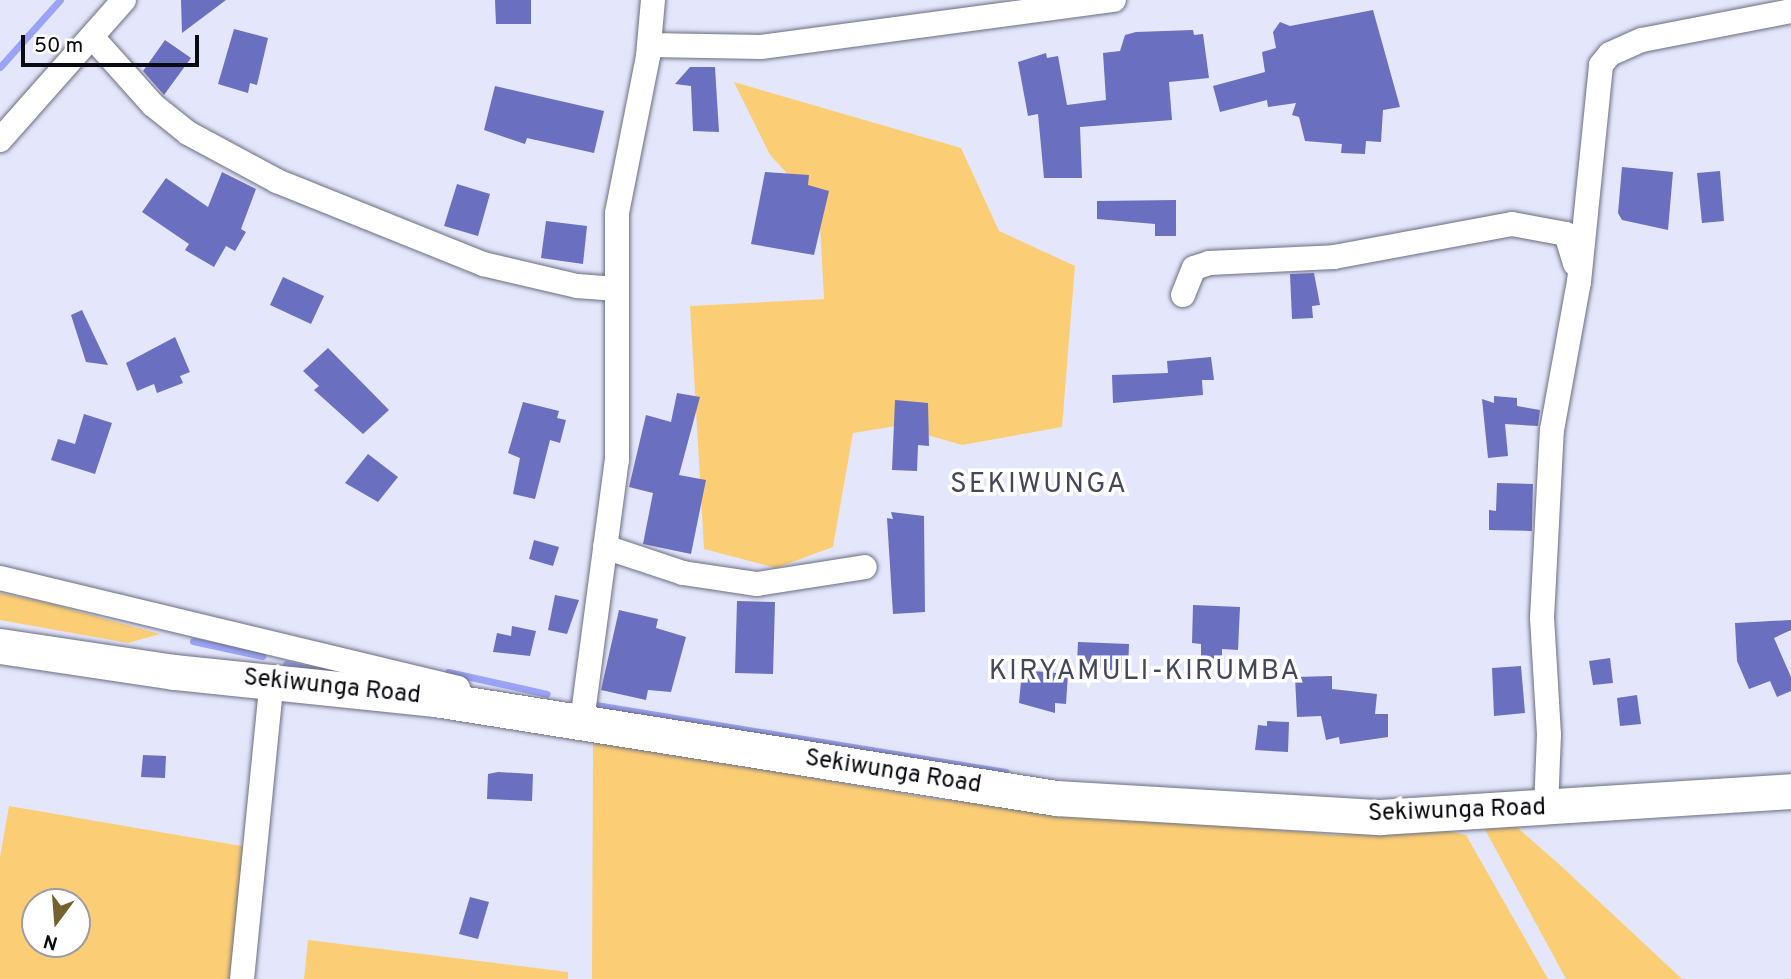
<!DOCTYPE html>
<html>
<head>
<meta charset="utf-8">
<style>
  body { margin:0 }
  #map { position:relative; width:1791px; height:979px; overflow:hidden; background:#e4e7fb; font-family:Overpass,sans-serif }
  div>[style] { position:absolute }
  .green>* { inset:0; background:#fbce75 }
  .stream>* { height:7px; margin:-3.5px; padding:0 3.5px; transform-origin:3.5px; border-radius:3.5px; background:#9ba3f7 }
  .building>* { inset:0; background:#6a6fbf }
  .roads { filter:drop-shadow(0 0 2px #6b6e83) drop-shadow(0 0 2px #6b6e83) }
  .street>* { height:24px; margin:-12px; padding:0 12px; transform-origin:12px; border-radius:12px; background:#fff }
  .secondary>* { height:35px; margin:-17.5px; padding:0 17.5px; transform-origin:17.5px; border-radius:17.5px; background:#fff }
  span { translate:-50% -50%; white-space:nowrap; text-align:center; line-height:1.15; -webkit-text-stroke:7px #fff; paint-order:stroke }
  .street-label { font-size:24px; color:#0a0b12 }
  .quarter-label { font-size:28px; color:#45485b; letter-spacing:2px }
  .north { position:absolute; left:21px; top:888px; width:70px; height:70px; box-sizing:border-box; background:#fff; border:2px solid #9d9da0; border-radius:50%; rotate:196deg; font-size:19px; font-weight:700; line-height:28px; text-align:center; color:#0a0b12 }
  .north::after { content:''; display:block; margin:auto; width:24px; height:32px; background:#776030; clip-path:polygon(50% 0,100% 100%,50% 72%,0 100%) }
  .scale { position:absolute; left:21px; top:35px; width:178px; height:32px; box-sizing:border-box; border:4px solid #0a0b12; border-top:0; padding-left:9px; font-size:21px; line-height:24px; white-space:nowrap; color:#0a0b12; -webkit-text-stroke:5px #fff; paint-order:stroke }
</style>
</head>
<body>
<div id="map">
  <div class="green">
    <i style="clip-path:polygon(734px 82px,961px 148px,999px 231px,1075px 266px,1062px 427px,962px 445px,896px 426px,853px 433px,833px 547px,776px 568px,704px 549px,690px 306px,824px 299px,819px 208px,770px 155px)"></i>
    <i style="clip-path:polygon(0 593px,47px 603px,160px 634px,128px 643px,0 620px)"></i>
    <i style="clip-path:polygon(593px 740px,935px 799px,1336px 835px,1434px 828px,1466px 835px,1548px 979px,592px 979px)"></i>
    <i style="clip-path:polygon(evenodd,9px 806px,247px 847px,235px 979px,0 979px,0 857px,9px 806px,35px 902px,77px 902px,77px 944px,35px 944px,35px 902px)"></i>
    <i style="clip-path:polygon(1512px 823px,1560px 865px,1682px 979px,1566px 979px,1482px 824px)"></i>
    <i style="clip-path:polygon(308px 940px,568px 972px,568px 979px,304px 979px)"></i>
  </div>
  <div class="stream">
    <i style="left:0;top:67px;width:90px;rotate:-48.2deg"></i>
    <i style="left:193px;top:641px;width:71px;rotate:12.3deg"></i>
    <i style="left:286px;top:664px;width:28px;rotate:13deg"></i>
    <i style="left:448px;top:672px;width:101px;rotate:12.5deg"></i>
    <i style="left:596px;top:705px;width:415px;rotate:9.3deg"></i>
  </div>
  <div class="building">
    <i style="clip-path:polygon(181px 0,226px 0,182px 33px)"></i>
    <i style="clip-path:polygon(495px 0,531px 0,531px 24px,496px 24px)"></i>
    <i style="clip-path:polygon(1373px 10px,1400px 107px,1383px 110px,1381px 142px,1366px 141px,1365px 154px,1341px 153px,1342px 144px,1305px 141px,1299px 117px,1292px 115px,1296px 103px,1268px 107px,1267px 100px,1220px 112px,1213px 86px,1265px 72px,1262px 52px,1276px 48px,1273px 32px,1280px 22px,1290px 26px)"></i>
    <i style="clip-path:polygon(234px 29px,268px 38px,257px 85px,250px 83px,248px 93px,218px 84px)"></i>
    <i style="clip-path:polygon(1193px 30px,1194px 35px,1203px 34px,1209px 78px,1169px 82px,1172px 120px,1080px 127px,1082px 178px,1044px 178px,1038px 114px,1028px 116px,1018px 62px,1046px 53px,1047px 58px,1058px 56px,1067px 105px,1106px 100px,1103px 53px,1120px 51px,1125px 35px,1136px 32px)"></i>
    <i style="clip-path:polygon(165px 40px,191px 58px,164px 95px,143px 71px)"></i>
    <i style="clip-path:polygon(690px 67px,715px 67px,719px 132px,693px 131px,691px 86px,675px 84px)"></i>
    <i style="clip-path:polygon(495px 86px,604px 111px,594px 153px,527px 138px,525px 144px,484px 130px)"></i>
    <i style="clip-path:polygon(1622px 167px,1673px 172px,1668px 230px,1622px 220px,1618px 213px)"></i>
    <i style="clip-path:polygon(1720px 171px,1724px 221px,1702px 223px,1697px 173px)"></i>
    <i style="clip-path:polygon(222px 172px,256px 189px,241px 229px,246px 232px,235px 251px,226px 246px,214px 267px,185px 250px,189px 244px,142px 212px,166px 178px,208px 207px)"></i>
    <i style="clip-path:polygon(765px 172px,809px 175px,808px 185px,829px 191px,814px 255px,751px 244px)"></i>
    <i style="clip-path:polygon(457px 184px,490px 194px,478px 236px,444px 226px)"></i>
    <i style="clip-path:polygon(1176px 200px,1176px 236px,1155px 236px,1155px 224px,1097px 219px,1097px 201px)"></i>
    <i style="clip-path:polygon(546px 221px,587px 226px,583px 264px,541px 258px)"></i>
    <i style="clip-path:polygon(1314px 273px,1320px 305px,1312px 306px,1313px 318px,1292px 319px,1290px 274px)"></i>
    <i style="clip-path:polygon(283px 277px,324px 296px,311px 324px,270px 305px)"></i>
    <i style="clip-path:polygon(82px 310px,108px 365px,86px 362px,71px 315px)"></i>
    <i style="clip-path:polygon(175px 337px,190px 372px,180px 376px,183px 383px,157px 393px,154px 384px,137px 391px,126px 363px)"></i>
    <i style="clip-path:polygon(328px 348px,389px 410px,363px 434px,314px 390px,319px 386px,303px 371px)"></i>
    <i style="clip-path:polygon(1211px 357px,1214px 380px,1202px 380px,1203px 395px,1113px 403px,1112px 375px,1168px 373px,1167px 361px)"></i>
    <i style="clip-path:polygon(677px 393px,700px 397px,679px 475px,706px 480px,691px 554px,643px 544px,653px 493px,629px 487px,646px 415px,671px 422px)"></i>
    <i style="clip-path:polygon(1494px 396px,1517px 398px,1517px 406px,1540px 410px,1538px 426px,1505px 424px,1508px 456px,1488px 458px,1482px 399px,1494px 403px)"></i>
    <i style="clip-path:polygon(895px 400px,928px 403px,929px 446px,918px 445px,917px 471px,892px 470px)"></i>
    <i style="clip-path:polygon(523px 402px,559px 411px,557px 418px,566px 420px,560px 443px,550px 440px,535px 499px,513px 494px,520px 458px,508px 453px)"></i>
    <i style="clip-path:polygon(84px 414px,112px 423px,95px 474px,51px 460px,58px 439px,75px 444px)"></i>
    <i style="clip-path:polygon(368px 454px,398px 477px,378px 502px,345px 483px)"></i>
    <i style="clip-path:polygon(1497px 483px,1533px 484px,1532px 531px,1489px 530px,1489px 510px,1496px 511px)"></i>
    <i style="clip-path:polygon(891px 512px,924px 516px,925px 612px,893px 614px,887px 518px,893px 519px)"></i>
    <i style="clip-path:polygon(534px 540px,559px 547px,553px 566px,529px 559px)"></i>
    <i style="clip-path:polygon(555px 595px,579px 600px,567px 634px,548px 630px)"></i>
    <i style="clip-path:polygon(737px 601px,775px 602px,773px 674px,735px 673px)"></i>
    <i style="clip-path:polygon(1193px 605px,1240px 607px,1238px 650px,1222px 649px,1222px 659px,1201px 658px,1201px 644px,1192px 643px)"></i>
    <i style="clip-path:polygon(619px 610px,658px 619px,656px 628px,686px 637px,671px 692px,648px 690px,646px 700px,601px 690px)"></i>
    <i style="clip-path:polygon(1791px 620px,1791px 630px,1774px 638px,1791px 677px,1791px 691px,1777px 697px,1770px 681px,1749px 689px,1737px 661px,1735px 623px)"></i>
    <i style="clip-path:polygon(512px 626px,536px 631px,530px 656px,493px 652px,497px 633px,511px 636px)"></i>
    <i style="clip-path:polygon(1078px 642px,1129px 644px,1128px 673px,1077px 664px)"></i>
    <i style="clip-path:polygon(1610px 658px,1613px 683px,1593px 685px,1589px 661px)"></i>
    <i style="clip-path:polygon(1521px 666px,1525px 713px,1494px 716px,1492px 668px)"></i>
    <i style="clip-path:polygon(1022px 670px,1068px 674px,1066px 704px,1055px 703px,1055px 713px,1019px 703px)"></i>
    <i style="clip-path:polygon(1332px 676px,1332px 689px,1377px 694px,1375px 714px,1388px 714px,1388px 737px,1340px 744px,1339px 737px,1326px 740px,1321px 716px,1297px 717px,1295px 677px)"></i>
    <i style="clip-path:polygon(1637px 695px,1641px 724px,1620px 726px,1617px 698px)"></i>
    <i style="clip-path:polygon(1267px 721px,1289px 722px,1288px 752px,1255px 750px,1258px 725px,1267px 726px)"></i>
    <i style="clip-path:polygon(143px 755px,166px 756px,165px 778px,141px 777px)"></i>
    <i style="clip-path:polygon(498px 772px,533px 774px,532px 801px,487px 799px,488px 774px)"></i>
    <i style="clip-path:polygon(470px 897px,489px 902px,478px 939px,459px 934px)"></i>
  </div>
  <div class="roads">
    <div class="street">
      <i style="left:93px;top:38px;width:90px;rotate:48.2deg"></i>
      <i style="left:153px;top:105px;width:45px;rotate:38.7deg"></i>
      <i style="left:188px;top:133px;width:101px;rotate:28.3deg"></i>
      <i style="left:277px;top:181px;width:222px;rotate:21.9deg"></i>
      <i style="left:483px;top:264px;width:97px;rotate:13.2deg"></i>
      <i style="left:577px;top:286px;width:40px;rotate:4.3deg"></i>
      <i style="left:649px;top:45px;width:112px;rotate:1deg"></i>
      <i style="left:761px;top:47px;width:356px;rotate:-7.6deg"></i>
      <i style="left:0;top:140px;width:187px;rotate:-48.5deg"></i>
      <i style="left:1183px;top:295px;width:29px;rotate:-68deg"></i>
      <i style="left:1194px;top:268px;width:16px;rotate:-18deg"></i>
      <i style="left:1209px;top:263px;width:125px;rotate:-2.7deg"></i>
      <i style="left:1334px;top:257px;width:181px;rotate:-10.5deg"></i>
      <i style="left:1512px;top:224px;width:55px;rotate:10.5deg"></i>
      <i style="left:1566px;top:234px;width:31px;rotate:73deg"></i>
      <i style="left:605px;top:547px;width:82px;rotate:18.4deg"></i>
      <i style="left:683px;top:573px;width:75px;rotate:8.5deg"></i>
      <i style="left:757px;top:584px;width:109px;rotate:-8.9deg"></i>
      <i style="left:0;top:578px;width:471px;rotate:13.5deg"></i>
      <i style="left:568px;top:717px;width:15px;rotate:16deg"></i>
      <i style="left:582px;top:721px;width:263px;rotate:-82.4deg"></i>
      <i style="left:617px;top:460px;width:247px;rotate:-90deg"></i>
      <i style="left:617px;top:213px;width:160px;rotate:-78.8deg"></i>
      <i style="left:648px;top:56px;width:56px;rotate:-84.9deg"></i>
      <i style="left:1546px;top:809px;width:74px;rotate:-87.7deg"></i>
      <i style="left:1549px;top:735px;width:117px;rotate:-93.4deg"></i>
      <i style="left:1542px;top:618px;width:188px;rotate:-87deg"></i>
      <i style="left:1552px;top:430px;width:150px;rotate:-79.7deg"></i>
      <i style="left:1579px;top:282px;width:218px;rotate:-84.2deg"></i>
      <i style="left:1601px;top:65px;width:14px;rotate:-51deg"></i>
      <i style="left:1610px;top:54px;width:35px;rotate:-24deg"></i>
      <i style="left:1642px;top:40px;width:152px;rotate:-11deg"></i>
      <i style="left:242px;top:979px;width:300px;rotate:-84.3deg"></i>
    </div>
    <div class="secondary">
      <i style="left:0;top:646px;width:176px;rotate:8.5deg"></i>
      <i style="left:174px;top:672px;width:262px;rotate:5.9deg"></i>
      <i style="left:435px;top:699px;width:629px;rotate:9.06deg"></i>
      <i style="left:1056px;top:798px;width:325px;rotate:3.4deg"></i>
      <i style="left:1380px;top:817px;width:412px;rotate:-3.6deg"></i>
    </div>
  </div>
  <div class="street-label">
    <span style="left:332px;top:688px;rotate:6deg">Sekiwunga Road</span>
    <span style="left:893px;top:773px;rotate:9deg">Sekiwunga Road</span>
    <span style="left:1457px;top:812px;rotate:-2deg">Sekiwunga Road</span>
  </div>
  <div class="quarter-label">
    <span style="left:1039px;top:485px">SEKIWUNGA</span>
    <span style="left:1145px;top:672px">KIRYAMULI-KIRUMBA</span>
  </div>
  <div class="north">N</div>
  <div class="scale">50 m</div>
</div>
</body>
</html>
